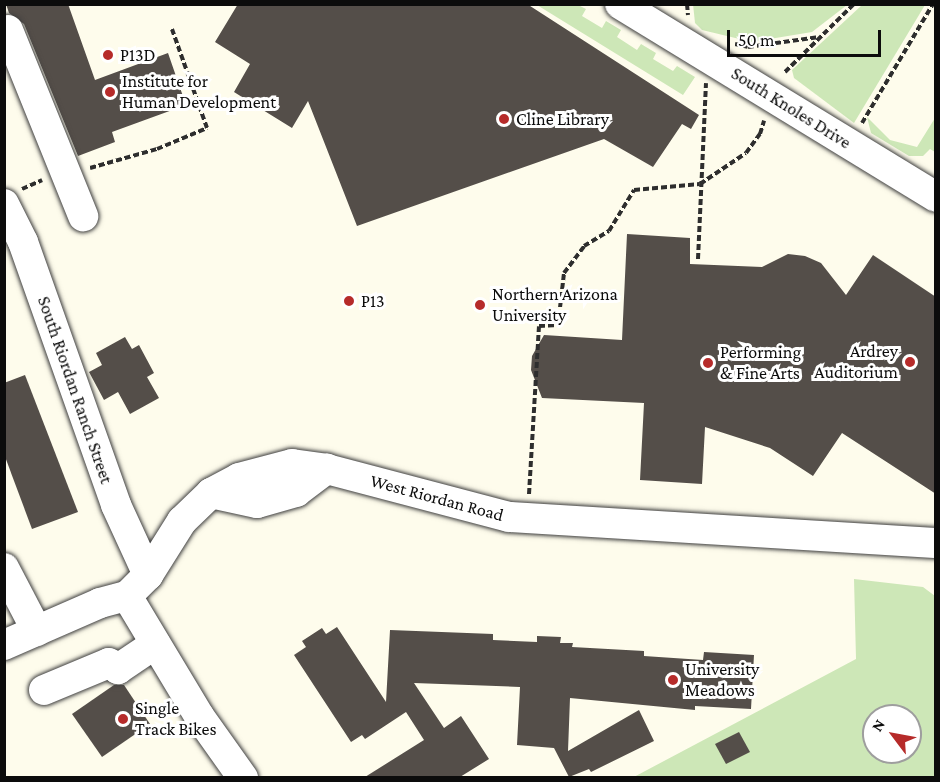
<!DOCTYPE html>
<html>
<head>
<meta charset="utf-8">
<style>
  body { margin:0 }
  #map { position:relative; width:940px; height:782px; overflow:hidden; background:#fefcec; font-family:"Crimson Pro",serif }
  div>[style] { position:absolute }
  .green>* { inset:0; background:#cde7b7 }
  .building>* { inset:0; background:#544e49 }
  .path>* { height:4px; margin-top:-2px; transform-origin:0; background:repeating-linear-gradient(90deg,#2e2e2e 0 6px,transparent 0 9px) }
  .roads { filter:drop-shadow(0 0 2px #3f3f3f) drop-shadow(0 0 2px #3f3f3f) }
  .minor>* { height:30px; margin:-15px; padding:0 15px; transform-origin:15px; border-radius:15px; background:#fff }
  .dots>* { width:16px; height:16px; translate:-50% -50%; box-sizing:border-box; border:3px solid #fff; border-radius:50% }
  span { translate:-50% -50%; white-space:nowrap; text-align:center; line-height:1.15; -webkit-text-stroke:6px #fff; paint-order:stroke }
  .poi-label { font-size:18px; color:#0c0c0c }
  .left { translate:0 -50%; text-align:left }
  .right { translate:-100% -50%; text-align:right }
  .street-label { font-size:18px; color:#0c0c0c }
  .frame { position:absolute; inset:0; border:6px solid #0c0c0c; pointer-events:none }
  .north { position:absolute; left:862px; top:704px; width:60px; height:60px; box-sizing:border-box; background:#fff; border:2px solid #9e9e9e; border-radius:50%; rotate:302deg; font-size:16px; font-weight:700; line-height:24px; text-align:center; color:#0c0c0c }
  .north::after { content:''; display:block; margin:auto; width:21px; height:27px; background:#b62b2a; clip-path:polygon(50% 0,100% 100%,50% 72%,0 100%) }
  .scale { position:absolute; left:727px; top:30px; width:154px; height:27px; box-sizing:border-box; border:3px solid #0c0c0c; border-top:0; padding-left:8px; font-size:18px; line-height:21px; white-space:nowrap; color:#0c0c0c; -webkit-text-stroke:4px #fff; paint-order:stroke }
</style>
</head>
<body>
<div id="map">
  <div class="green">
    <i style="clip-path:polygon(693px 4px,847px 4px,847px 5px,812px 32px,752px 42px,702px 30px,695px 23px)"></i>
    <i style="clip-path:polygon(537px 5px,578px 5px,586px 9px,582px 16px,602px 28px,606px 21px,621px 30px,617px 37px,637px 50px,641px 44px,656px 53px,653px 59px,673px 71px,677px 66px,695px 77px,683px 95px)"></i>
    <i style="clip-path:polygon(862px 5px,925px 5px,854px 123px,794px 78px,792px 70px)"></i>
    <i style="clip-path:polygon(867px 117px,890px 140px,917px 147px,935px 118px,935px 152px,930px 149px,923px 156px,909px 156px,871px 133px)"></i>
    <i style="clip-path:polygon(evenodd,854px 579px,923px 587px,935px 596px,935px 777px,632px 778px,856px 659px,854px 579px,874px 716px,910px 716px,910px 752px,874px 752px,874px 716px)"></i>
  </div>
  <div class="building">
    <i style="clip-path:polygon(6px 4px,68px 4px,95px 80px,168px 53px,186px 105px,112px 132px,115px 142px,78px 156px,24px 24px,9px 13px)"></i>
    <i style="clip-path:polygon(238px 4px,527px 4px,699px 115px,691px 129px,682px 124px,653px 167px,604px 139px,357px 226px,308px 101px,292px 128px,234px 92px,250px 64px,215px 42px)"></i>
    <i style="clip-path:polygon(627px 234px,690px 238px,690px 264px,762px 267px,788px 254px,805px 256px,821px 263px,846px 295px,873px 255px,936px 297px,936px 494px,842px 433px,813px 476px,770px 448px,705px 427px,702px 484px,640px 480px,644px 403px,542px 398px,531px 370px,532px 356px,544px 335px,622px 340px)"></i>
    <i style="clip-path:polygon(125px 337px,132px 349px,139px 345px,154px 373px,147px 377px,159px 398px,130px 414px,118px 392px,104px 400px,89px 372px,102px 365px,96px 353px)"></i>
    <i style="clip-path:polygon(25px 375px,78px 512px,32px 529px,4px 454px,4px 383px)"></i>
    <i style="clip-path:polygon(337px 627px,386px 702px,390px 630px,493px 634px,493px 640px,537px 642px,537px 636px,561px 637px,560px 643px,573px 643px,572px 647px,644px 651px,644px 656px,703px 660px,704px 652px,754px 655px,751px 709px,695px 706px,695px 710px,570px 698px,568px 751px,639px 710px,654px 741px,591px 772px,589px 769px,569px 777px,554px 748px,517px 745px,520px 687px,414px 683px,444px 728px,461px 716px,489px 759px,460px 777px,365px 777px,424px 740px,406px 712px,365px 739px,362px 735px,351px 742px,294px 655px,306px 647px,302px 641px,322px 628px,326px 634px)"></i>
    <i style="clip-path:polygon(114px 685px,124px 685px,150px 724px,102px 757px,72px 714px)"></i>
    <i style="clip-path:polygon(739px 732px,750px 752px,726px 764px,715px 744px)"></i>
  </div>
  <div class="path">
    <i style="left:687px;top:4px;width:11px;rotate:85deg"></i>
    <i style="left:735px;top:44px;width:13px;rotate:13deg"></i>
    <i style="left:748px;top:47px;width:72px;rotate:-8deg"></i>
    <i style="left:785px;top:72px;width:97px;rotate:-44.6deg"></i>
    <i style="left:862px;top:123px;width:139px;rotate:-59.2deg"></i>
    <i style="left:90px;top:168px;width:70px;rotate:-15.8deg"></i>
    <i style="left:157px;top:149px;width:54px;rotate:-22.8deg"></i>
    <i style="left:207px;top:128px;width:105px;rotate:-109.5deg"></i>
    <i style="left:22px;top:189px;width:22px;rotate:-24deg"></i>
    <i style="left:698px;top:259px;width:176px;rotate:-87.4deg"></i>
    <i style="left:529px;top:494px;width:168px;rotate:-86.6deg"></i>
    <i style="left:539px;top:326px;width:19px;rotate:-3deg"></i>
    <i style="left:558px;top:325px;width:52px;rotate:-83.4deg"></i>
    <i style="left:564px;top:273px;width:34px;rotate:-53deg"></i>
    <i style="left:584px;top:246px;width:29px;rotate:-31deg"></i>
    <i style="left:609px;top:231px;width:48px;rotate:-58.6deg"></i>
    <i style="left:634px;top:190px;width:66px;rotate:-5.2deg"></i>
    <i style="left:700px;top:184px;width:55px;rotate:-34deg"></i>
    <i style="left:746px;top:153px;width:24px;rotate:-54deg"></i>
    <i style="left:760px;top:134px;width:14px;rotate:-73deg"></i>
  </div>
  <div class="roads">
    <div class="minor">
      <i style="left:620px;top:4px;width:370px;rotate:31.4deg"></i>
      <i style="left:8px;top:30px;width:201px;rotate:68deg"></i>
      <i style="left:4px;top:204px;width:42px;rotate:63.4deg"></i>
      <i style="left:23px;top:242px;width:279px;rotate:70.5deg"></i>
      <i style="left:116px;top:505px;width:77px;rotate:65.4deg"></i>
      <i style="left:211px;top:493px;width:47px;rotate:12.3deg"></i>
      <i style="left:257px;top:503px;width:41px;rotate:-15.8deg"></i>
      <i style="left:296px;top:492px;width:39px;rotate:-37deg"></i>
      <i style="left:4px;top:568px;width:71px;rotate:62.4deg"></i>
      <i style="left:127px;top:596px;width:140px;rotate:59deg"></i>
      <i style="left:199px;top:716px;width:76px;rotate:54.6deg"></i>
      <i style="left:4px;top:645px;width:105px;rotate:-23.6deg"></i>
      <i style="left:100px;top:603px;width:28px;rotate:-15deg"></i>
      <i style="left:127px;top:596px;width:30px;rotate:-45deg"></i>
      <i style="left:148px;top:575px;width:64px;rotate:-57.8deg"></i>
      <i style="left:182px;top:521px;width:40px;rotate:-44deg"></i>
      <i style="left:211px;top:493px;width:32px;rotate:-28deg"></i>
      <i style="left:239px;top:478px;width:55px;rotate:-14.8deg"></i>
      <i style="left:292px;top:464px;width:35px;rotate:8deg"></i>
      <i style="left:327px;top:469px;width:188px;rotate:14.8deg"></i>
      <i style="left:509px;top:517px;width:428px;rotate:3.5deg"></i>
      <i style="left:44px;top:690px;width:70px;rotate:-22.6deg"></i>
      <i style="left:109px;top:663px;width:11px;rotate:34deg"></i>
      <i style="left:118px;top:669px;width:45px;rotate:-34deg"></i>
    </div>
  </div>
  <div class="dots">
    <i style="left:108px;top:55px;background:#b62b2a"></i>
    <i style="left:110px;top:92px;background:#b62b2a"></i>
    <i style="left:504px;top:119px;background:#b62b2a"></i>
    <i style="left:349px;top:301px;background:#b62b2a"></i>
    <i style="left:480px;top:305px;background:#b62b2a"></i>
    <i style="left:910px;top:362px;background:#b62b2a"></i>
    <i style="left:708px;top:363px;background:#b62b2a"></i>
    <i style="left:673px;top:680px;background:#b62b2a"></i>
    <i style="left:123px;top:719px;background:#b62b2a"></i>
  </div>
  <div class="poi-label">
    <span class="left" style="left:120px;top:55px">P13D</span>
    <span class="left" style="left:122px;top:92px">Institute for<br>Human Development</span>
    <span class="left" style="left:516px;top:119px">Cline Library</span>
    <span class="left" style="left:492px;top:305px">Northern Arizona<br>University</span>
    <span class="left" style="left:361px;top:301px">P13</span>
    <span class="right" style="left:898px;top:362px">Ardrey<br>Auditorium</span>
    <span class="left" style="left:720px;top:363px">Performing<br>&amp; Fine Arts</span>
    <span class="left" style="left:685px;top:680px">University<br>Meadows</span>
    <span class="left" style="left:135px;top:719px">Single<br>Track Bikes</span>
  </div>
  <div class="street-label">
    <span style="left:791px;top:108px;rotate:32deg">South Knoles Drive</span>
    <span style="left:75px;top:390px;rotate:71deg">South Riordan Ranch Street</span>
    <span style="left:437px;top:498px;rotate:15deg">West Riordan Road</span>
  </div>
  <div class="frame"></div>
  <div class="north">N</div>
  <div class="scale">50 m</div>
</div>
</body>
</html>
